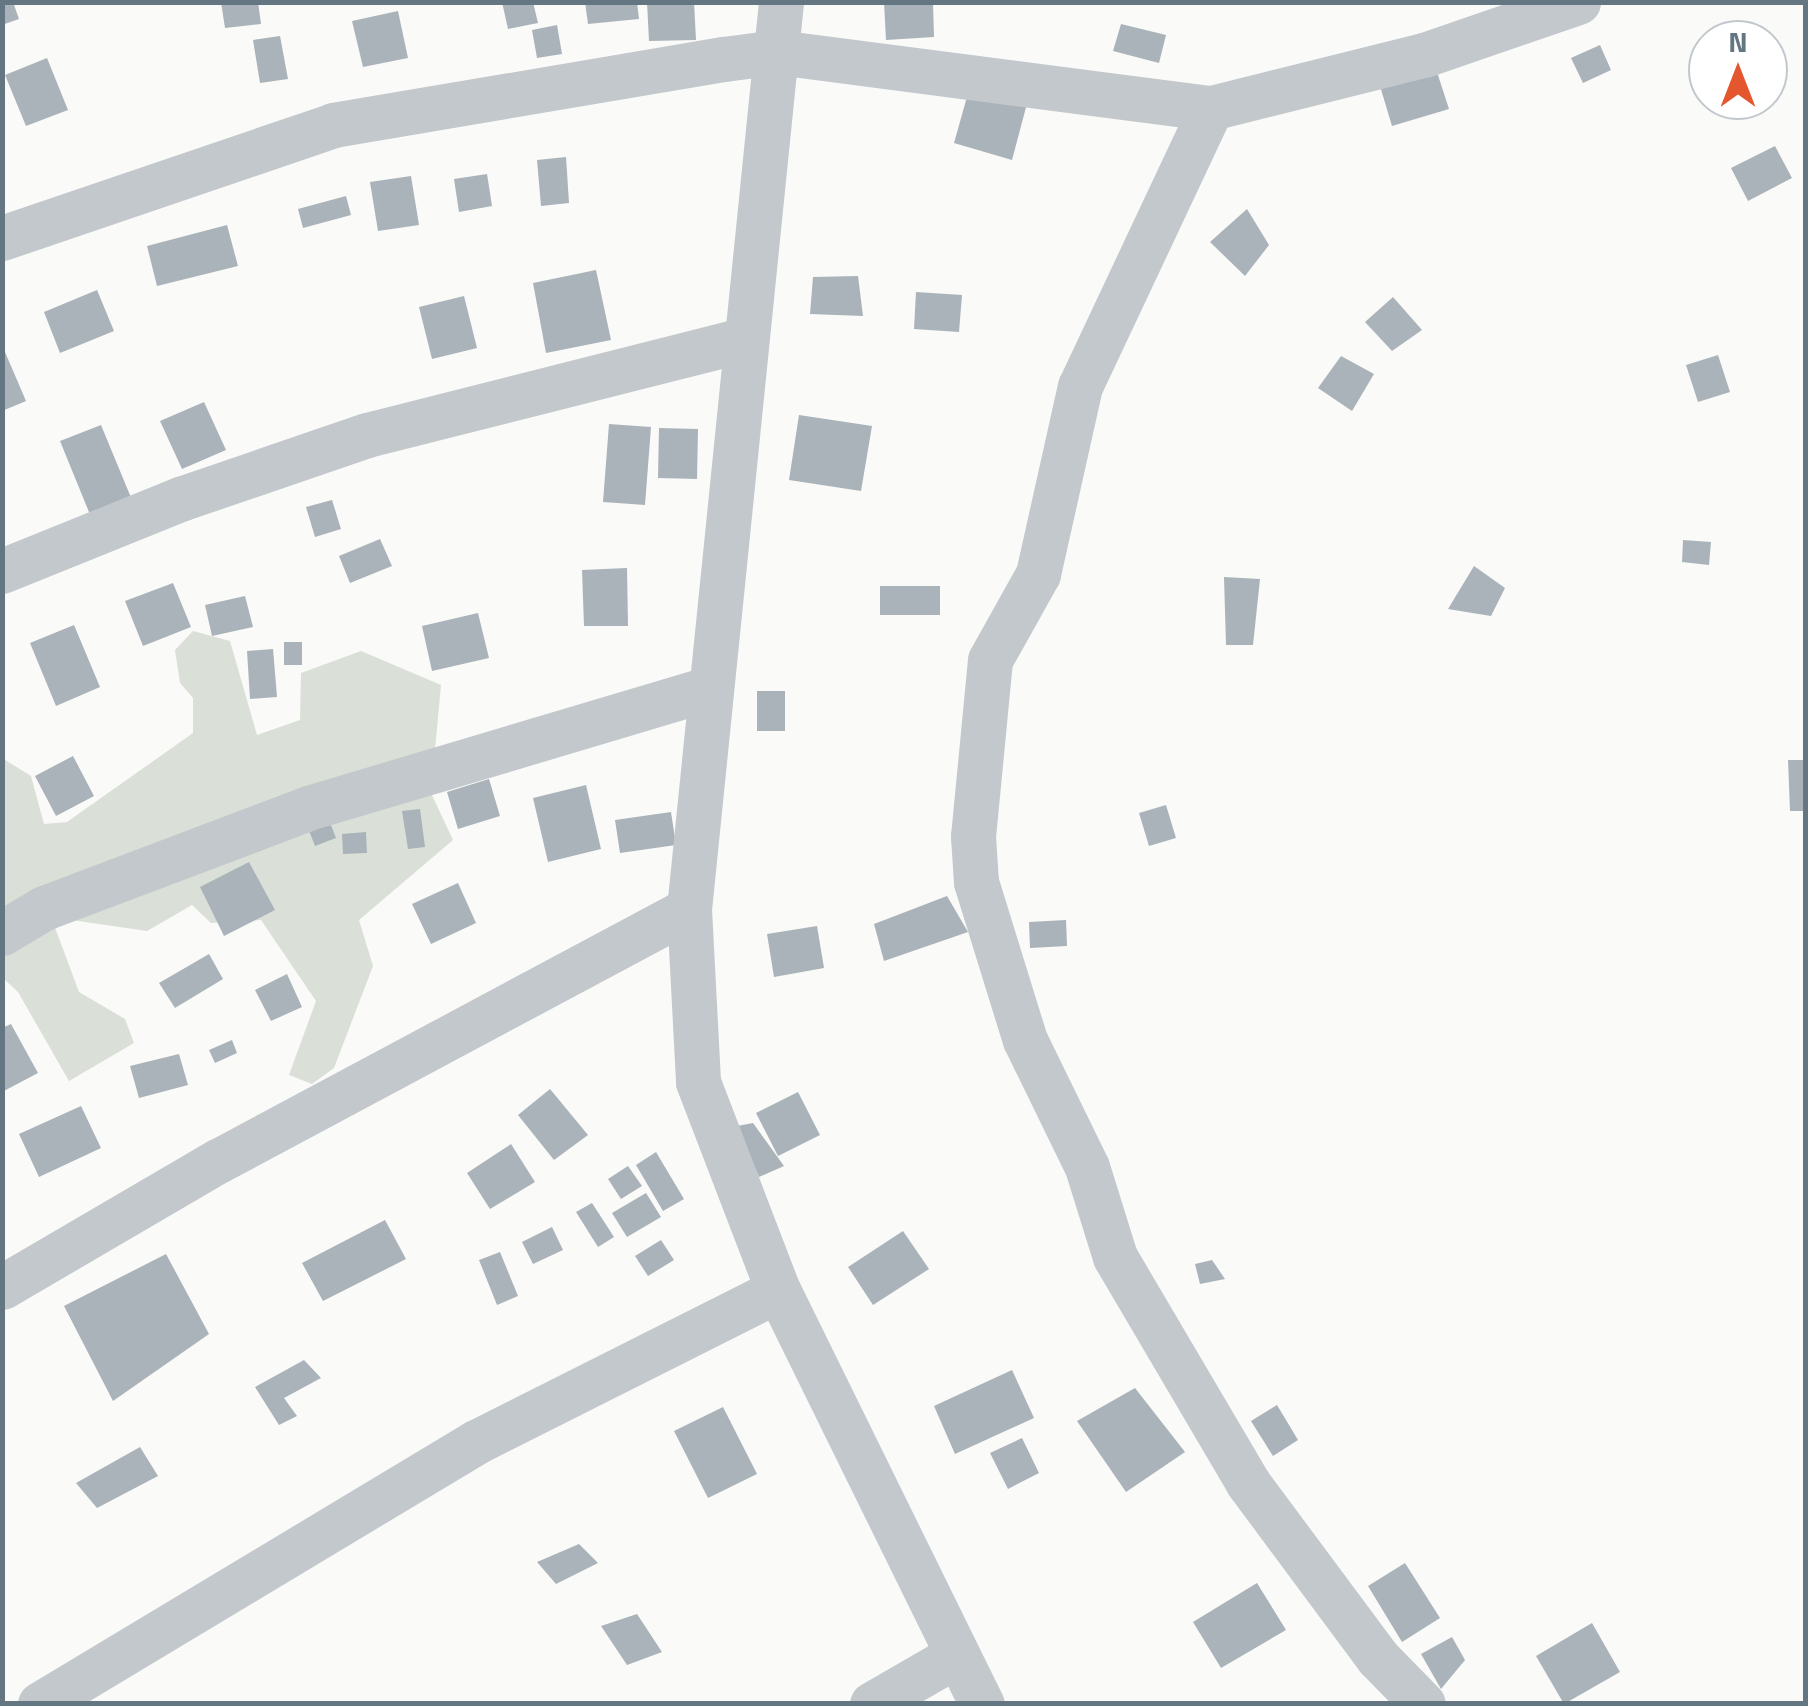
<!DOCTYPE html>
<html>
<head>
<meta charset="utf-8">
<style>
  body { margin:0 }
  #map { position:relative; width:1808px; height:1706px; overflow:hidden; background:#fafaf8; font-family:"Titillium Web",sans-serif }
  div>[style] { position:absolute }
  .green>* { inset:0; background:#dadfd7 }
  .building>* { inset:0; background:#aab3b9 }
  .street>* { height:45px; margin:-22.5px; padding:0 22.5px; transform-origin:22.5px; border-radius:22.5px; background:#c3c8cc }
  span { translate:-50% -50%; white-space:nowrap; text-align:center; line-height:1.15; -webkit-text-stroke:10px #fff; paint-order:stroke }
  .frame { position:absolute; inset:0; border:5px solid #657683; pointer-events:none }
  .north { position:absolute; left:1688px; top:20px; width:100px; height:100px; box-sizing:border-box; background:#fff; border:2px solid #c1c8cd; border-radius:50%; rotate:0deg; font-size:28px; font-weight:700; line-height:40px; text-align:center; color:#657683 }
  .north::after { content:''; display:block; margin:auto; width:35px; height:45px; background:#e4572e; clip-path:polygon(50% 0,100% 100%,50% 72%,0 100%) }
</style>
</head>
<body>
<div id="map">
  <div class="green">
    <i style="clip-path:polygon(193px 631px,230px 641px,257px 735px,300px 720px,301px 673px,361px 651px,441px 685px,431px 793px,453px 840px,359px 920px,373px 966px,334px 1068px,312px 1084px,289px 1075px,316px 1001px,261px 920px,211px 923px,192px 905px,147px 931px,51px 917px,79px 992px,125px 1019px,134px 1043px,69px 1081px,18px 992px,3px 978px,2px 758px,31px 776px,44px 824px,67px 822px,193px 733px,193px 698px,180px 683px,175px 650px)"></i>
  </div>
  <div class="building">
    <i style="clip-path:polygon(2px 2px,13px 2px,19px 19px,2px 25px)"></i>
    <i style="clip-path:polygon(221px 2px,258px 2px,261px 24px,225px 28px)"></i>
    <i style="clip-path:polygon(502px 2px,533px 2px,538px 23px,508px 29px)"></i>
    <i style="clip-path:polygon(585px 2px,637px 2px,639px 19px,588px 24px)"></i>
    <i style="clip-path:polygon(647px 2px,694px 2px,696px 40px,649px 41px)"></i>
    <i style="clip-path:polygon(884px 2px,933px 2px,934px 37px,886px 40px)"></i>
    <i style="clip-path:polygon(398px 11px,408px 58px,363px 67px,352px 21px)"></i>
    <i style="clip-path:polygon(1121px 24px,1166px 35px,1159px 63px,1113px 51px)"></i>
    <i style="clip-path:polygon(557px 25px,562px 54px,537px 58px,532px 30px)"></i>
    <i style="clip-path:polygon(280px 36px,288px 79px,260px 83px,253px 40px)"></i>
    <i style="clip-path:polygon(1600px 45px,1611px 70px,1583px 83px,1571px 58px)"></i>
    <i style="clip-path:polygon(47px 58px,68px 110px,26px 126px,5px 75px)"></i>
    <i style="clip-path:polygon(1436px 69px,1449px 109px,1392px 126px,1380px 86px)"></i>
    <i style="clip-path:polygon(972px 79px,1029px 96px,1012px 160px,954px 143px)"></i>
    <i style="clip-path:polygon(1775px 146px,1792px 178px,1748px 201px,1731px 168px)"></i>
    <i style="clip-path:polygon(566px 157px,569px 203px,541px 206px,537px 160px)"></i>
    <i style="clip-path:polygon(487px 174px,492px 206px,459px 212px,454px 179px)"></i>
    <i style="clip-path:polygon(411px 176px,419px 225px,378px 231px,370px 182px)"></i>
    <i style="clip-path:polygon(346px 196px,351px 215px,303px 228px,298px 209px)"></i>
    <i style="clip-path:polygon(1247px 209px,1269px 245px,1245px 276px,1210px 242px)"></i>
    <i style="clip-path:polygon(227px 225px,238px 266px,157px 286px,147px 246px)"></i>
    <i style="clip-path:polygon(596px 270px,611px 340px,546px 353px,533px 283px)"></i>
    <i style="clip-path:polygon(858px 276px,863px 316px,810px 314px,813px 277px)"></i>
    <i style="clip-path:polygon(97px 290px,114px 331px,60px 353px,44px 312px)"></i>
    <i style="clip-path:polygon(916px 292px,962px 295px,959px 332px,914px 329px)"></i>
    <i style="clip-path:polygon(464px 296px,477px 348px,432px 359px,419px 307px)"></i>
    <i style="clip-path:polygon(1393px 297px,1422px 330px,1392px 351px,1365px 322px)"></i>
    <i style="clip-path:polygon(2px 345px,26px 401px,2px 411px)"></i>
    <i style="clip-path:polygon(1718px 355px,1730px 392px,1698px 402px,1686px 365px)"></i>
    <i style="clip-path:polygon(1341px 356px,1374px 374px,1352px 411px,1318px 388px)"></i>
    <i style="clip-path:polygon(204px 402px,226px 450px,182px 469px,160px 421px)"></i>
    <i style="clip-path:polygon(799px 415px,872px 426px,861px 491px,789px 480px)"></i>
    <i style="clip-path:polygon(609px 424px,651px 427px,645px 505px,603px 502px)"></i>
    <i style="clip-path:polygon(101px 425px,132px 500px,91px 517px,60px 441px)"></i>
    <i style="clip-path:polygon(659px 428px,698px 429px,697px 479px,658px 478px)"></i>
    <i style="clip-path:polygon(332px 500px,341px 529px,315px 537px,306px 507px)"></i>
    <i style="clip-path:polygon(380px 539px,392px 566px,350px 583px,339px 556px)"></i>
    <i style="clip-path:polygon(1683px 540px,1711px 542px,1709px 565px,1682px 562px)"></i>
    <i style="clip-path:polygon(1474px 566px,1505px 588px,1491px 616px,1448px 609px)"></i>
    <i style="clip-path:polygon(627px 568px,628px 626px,584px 626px,582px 570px)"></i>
    <i style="clip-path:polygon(1224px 577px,1260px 579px,1253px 645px,1226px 645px)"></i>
    <i style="clip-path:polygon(173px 583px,191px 627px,143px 646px,125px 601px)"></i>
    <i style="clip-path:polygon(880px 586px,940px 586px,940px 615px,880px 615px)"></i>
    <i style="clip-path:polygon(245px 596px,253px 627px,212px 636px,205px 605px)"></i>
    <i style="clip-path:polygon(478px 613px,489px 658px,432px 671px,422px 626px)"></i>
    <i style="clip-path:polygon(74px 625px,100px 687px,56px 706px,30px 643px)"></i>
    <i style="clip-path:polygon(284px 642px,302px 642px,302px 665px,284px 665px)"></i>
    <i style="clip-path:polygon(273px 649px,277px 697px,250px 699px,247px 651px)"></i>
    <i style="clip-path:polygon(757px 691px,785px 691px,785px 731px,757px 731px)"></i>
    <i style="clip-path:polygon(73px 756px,94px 796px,56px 816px,35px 776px)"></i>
    <i style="clip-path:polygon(1788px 760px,1806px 760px,1806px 811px,1790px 811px)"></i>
    <i style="clip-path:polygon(489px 779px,500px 816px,458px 829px,447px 792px)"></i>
    <i style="clip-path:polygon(586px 785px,601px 849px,548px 862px,533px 798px)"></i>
    <i style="clip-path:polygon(1166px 805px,1176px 838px,1149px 846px,1139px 813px)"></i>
    <i style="clip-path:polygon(420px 809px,425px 847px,408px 849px,402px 811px)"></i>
    <i style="clip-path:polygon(671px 812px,676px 845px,620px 853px,615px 820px)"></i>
    <i style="clip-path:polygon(329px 820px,336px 838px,315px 846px,308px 828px)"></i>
    <i style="clip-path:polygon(366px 832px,367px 853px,343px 854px,342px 834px)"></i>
    <i style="clip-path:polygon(249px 862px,275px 910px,224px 936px,200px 887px)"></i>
    <i style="clip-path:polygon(458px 883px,476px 923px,431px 944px,412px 904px)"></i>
    <i style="clip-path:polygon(947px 896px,968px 932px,884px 961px,874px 924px)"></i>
    <i style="clip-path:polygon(1066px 920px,1067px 946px,1030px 948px,1029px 922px)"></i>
    <i style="clip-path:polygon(817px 926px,824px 968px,774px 977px,767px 934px)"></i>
    <i style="clip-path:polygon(209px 954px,223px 979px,175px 1008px,159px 983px)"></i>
    <i style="clip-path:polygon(287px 974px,302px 1007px,271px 1021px,255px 990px)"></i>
    <i style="clip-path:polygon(11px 1024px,38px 1073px,2px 1092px,2px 1028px)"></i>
    <i style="clip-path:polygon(232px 1040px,237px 1053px,215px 1063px,209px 1050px)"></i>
    <i style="clip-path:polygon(179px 1054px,188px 1085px,139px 1098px,130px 1066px)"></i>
    <i style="clip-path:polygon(550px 1089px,588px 1135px,554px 1160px,518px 1115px)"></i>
    <i style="clip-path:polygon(798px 1092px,820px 1135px,778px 1156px,756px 1113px)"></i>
    <i style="clip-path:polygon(81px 1106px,101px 1148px,39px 1177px,19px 1134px)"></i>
    <i style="clip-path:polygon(753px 1123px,784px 1166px,759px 1177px,737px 1126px)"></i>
    <i style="clip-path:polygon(511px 1144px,535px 1182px,490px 1209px,467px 1173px)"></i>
    <i style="clip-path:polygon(656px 1152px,684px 1199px,663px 1211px,636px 1165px)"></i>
    <i style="clip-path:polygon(628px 1166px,642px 1186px,621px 1199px,608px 1179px)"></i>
    <i style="clip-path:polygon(646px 1193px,661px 1217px,627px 1237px,612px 1213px)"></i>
    <i style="clip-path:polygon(592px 1203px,614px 1237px,598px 1247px,576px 1212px)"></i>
    <i style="clip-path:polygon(385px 1220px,406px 1259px,323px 1301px,302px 1263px)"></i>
    <i style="clip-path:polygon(552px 1227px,563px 1250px,533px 1264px,522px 1242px)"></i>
    <i style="clip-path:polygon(903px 1231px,929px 1269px,873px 1305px,848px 1267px)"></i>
    <i style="clip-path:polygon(661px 1240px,674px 1260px,648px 1276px,635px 1256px)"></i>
    <i style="clip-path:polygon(500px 1252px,518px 1296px,497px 1305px,479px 1260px)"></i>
    <i style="clip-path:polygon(166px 1254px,209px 1334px,113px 1401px,64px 1306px)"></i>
    <i style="clip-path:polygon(1212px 1260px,1225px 1279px,1200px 1284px,1195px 1264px)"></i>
    <i style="clip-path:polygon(304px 1360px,321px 1378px,284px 1398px,297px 1416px,279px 1425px,255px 1387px)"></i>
    <i style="clip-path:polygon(1012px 1370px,1034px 1418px,955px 1454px,934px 1406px)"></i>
    <i style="clip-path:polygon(1135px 1388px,1185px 1452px,1126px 1492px,1077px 1421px)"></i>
    <i style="clip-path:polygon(1277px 1405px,1298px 1440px,1273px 1456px,1251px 1421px)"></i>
    <i style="clip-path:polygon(723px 1407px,757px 1474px,708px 1498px,674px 1431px)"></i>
    <i style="clip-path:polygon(1022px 1438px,1039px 1473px,1008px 1489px,990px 1453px)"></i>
    <i style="clip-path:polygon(140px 1447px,158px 1476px,97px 1508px,76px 1483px)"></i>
    <i style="clip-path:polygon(579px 1544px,598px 1563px,556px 1584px,537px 1562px)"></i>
    <i style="clip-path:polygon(1405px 1563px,1440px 1618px,1402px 1642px,1368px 1586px)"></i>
    <i style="clip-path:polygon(1257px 1583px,1286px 1630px,1221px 1668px,1193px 1622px)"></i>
    <i style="clip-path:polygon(637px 1614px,662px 1652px,627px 1665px,601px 1626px)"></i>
    <i style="clip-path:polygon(1592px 1623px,1620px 1672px,1564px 1704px,1536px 1656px)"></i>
    <i style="clip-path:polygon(1452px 1637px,1465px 1660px,1441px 1689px,1421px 1654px)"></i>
  </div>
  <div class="street">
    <i style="left:781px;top:2px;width:912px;rotate:95.79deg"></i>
    <i style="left:689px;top:909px;width:173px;rotate:87deg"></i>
    <i style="left:698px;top:1082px;width:223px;rotate:69deg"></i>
    <i style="left:778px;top:1290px;width:462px;rotate:63.8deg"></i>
    <i style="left:1211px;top:108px;width:307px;rotate:115.2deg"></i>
    <i style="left:1080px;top:386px;width:193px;rotate:102.6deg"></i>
    <i style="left:1038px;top:574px;width:98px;rotate:119.2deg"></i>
    <i style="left:990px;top:660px;width:177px;rotate:95.5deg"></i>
    <i style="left:973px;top:836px;width:46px;rotate:86.3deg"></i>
    <i style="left:976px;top:882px;width:165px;rotate:72.8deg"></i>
    <i style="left:1025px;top:1040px;width:141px;rotate:64deg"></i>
    <i style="left:1087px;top:1167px;width:94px;rotate:72.7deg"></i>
    <i style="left:1115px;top:1257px;width:262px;rotate:59.5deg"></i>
    <i style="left:1248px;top:1483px;width:218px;rotate:53.4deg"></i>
    <i style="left:1378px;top:1658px;width:64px;rotate:45.6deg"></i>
    <i style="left:2px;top:238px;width:350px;rotate:-18.8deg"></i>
    <i style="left:333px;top:125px;width:397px;rotate:-9.6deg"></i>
    <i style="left:724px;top:59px;width:53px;rotate:-7.5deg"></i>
    <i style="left:777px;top:52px;width:438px;rotate:7.4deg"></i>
    <i style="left:1211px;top:108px;width:219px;rotate:-14deg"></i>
    <i style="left:1424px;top:55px;width:163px;rotate:-19deg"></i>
    <i style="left:2px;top:571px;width:195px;rotate:-22deg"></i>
    <i style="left:183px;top:498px;width:194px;rotate:-18.9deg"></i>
    <i style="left:367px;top:435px;width:387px;rotate:-14.2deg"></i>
    <i style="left:2px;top:933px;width:49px;rotate:-30.8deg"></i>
    <i style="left:44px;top:908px;width:282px;rotate:-20.7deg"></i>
    <i style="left:308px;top:808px;width:420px;rotate:-16.6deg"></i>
    <i style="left:2px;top:1287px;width:250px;rotate:-30.3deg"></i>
    <i style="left:218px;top:1161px;width:534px;rotate:-28.15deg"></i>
    <i style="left:40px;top:1704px;width:509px;rotate:-31deg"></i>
    <i style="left:476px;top:1442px;width:338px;rotate:-26.7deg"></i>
    <i style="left:872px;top:1704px;width:96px;rotate:-30deg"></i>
  </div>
  <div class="frame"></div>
  <div class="north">N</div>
</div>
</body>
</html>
